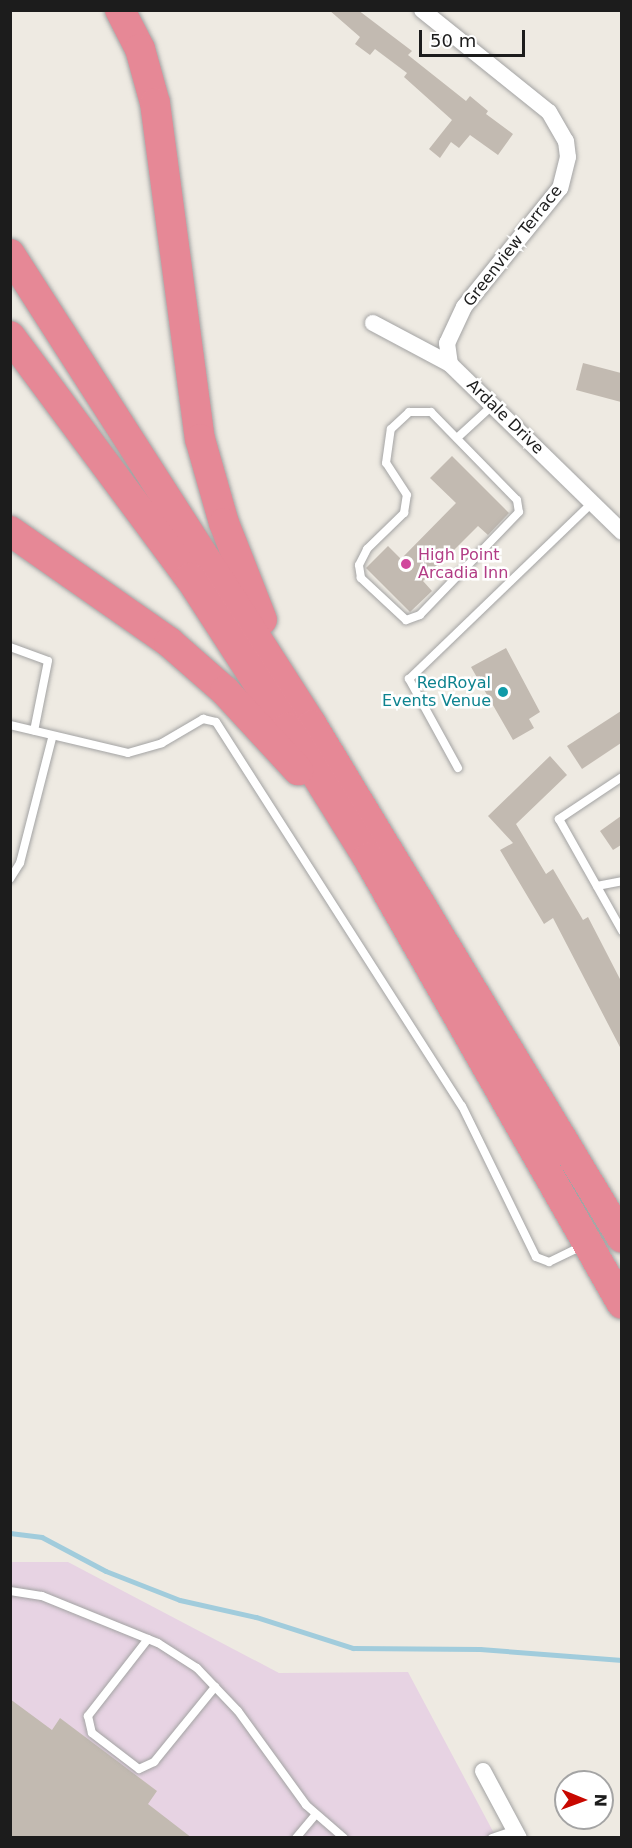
<!DOCTYPE html>
<html>
<head>
<meta charset="utf-8">
<style>
  body { margin:0 }
  #map { position:relative; width:632px; height:1848px; overflow:hidden; background:#eeeae2; font-family:"DejaVu Sans",sans-serif }
  div>[style] { position:absolute }
  .industrial>* { inset:0; background:#e7d3e3 }
  .stream>* { height:4.5px; margin:-2.25px; padding:0 2.25px; transform-origin:2.25px; border-radius:2.25px; background:#a1ccdc }
  .building>* { inset:0; background:#c2bab1 }
  .roads { filter:drop-shadow(0 0 2px #a3a3a3) drop-shadow(0 0 2px #a3a3a3) }
  .lane>* { height:8px; margin:-4px; padding:0 4px; transform-origin:4px; border-radius:4px; background:#fff }
  .street>* { height:16px; margin:-8px; padding:0 8px; transform-origin:8px; border-radius:8px; background:#fff }
  .highway>* { height:30px; margin:-15px; padding:0 15px; transform-origin:15px; border-radius:15px; background:#e68896 }
  .dots>* { width:16px; height:16px; translate:-50% -50%; box-sizing:border-box; border:3px solid #fff; border-radius:50% }
  span { translate:-50% -50%; white-space:nowrap; text-align:center; line-height:1.15; -webkit-text-stroke:5px #fff; paint-order:stroke }
  .street-label { font-size:16px; color:#1c1c1c }
  .hotel-label { font-size:16px; color:#b23c85 }
  .left { translate:0 -50%; text-align:left }
  .culture-label { font-size:16px; color:#0d838f }
  .right { translate:-100% -50%; text-align:right }
  .frame { position:absolute; inset:0; border:12px solid #1c1c1c; pointer-events:none }
  .north { position:absolute; left:554px; top:1770px; width:60px; height:60px; box-sizing:border-box; background:#fff; border:2px solid #a4a4a4; border-radius:50%; rotate:91deg; font-size:16px; font-weight:700; line-height:24px; text-align:center; color:#1c1c1c }
  .north::after { content:''; display:block; margin:auto; width:21px; height:27px; background:#c80800; clip-path:polygon(50% 0,100% 100%,50% 72%,0 100%) }
  .scale { position:absolute; left:419px; top:30px; width:106px; height:27px; box-sizing:border-box; border:3px solid #1c1c1c; border-top:0; padding-left:8px; font-size:18px; line-height:21px; white-space:nowrap; color:#1c1c1c; -webkit-text-stroke:4px #fff; paint-order:stroke }
</style>
</head>
<body>
<div id="map">
  <div class="industrial">
    <i style="clip-path:polygon(11px 1562px,68px 1562px,279px 1673px,408px 1672px,496px 1837px,11px 1838px)"></i>
  </div>
  <div class="stream">
    <i style="left:10px;top:1533px;width:32px;rotate:7deg"></i>
    <i style="left:42px;top:1537px;width:72px;rotate:28deg"></i>
    <i style="left:106px;top:1571px;width:79px;rotate:21.4deg"></i>
    <i style="left:180px;top:1600px;width:78px;rotate:12.6deg"></i>
    <i style="left:256px;top:1617px;width:102px;rotate:17.7deg"></i>
    <i style="left:353px;top:1648px;width:127px;rotate:0.5deg"></i>
    <i style="left:480px;top:1649px;width:142px;rotate:4.4deg"></i>
  </div>
  <div class="building">
    <i style="clip-path:polygon(329px 10px,358px 10px,412px 51px,408px 55px,466px 101px,470px 96px,488px 111px,486px 114px,513px 134px,498px 155px,470px 135px,459px 148px,451px 142px,440px 158px,429px 149px,452px 120px,404px 77px,407px 73px,375px 49px,370px 55px,355px 44px,360px 37px)"></i>
    <i style="clip-path:polygon(583px 363px,621px 373px,621px 402px,576px 390px)"></i>
    <i style="clip-path:polygon(452px 456px,509px 513px,488px 535px,478px 526px,423px 581px,432px 591px,410px 612px,366px 568px,388px 546px,401px 559px,456px 503px,430px 478px)"></i>
    <i style="clip-path:polygon(506px 648px,540px 712px,529px 719px,534px 728px,513px 740px,471px 667px)"></i>
    <i style="clip-path:polygon(621px 711px,621px 743px,582px 769px,567px 746px)"></i>
    <i style="clip-path:polygon(550px 756px,567px 775px,516px 824px,546px 874px,553px 869px,583px 920px,588px 917px,621px 981px,621px 1049px,553px 918px,544px 924px,500px 850px,513px 843px,488px 816px)"></i>
    <i style="clip-path:polygon(621px 816px,621px 845px,613px 850px,600px 831px)"></i>
    <i style="clip-path:polygon(10px 1699px,52px 1730px,60px 1718px,157px 1791px,148px 1804px,192px 1838px,10px 1838px)"></i>
  </div>
  <div class="roads">
    <div class="lane">
      <i style="left:409px;top:412px;width:22px"></i>
      <i style="left:431px;top:412px;width:123px;rotate:45.7deg"></i>
      <i style="left:517px;top:500px;width:12px;rotate:81deg"></i>
      <i style="left:519px;top:512px;width:143px;rotate:133.9deg"></i>
      <i style="left:420px;top:615px;width:15px;rotate:160deg"></i>
      <i style="left:406px;top:620px;width:62px;rotate:-137deg"></i>
      <i style="left:361px;top:578px;width:13px;rotate:-99deg"></i>
      <i style="left:359px;top:565px;width:18px;rotate:-63deg"></i>
      <i style="left:367px;top:549px;width:52px;rotate:-44.2deg"></i>
      <i style="left:404px;top:513px;width:18px;rotate:-81deg"></i>
      <i style="left:407px;top:495px;width:38px;rotate:-123deg"></i>
      <i style="left:386px;top:463px;width:34px;rotate:-82deg"></i>
      <i style="left:391px;top:429px;width:25px;rotate:-43deg"></i>
      <i style="left:457px;top:438px;width:49px;rotate:-42.5deg"></i>
      <i style="left:10px;top:647px;width:40px;rotate:20.2deg"></i>
      <i style="left:48px;top:661px;width:71px;rotate:101.3deg"></i>
      <i style="left:10px;top:725px;width:121px;rotate:13.3deg"></i>
      <i style="left:128px;top:753px;width:35px;rotate:-16deg"></i>
      <i style="left:162px;top:743px;width:48px;rotate:-30.3deg"></i>
      <i style="left:203px;top:719px;width:13px;rotate:13deg"></i>
      <i style="left:216px;top:722px;width:456px;rotate:57.4deg"></i>
      <i style="left:462px;top:1106px;width:168px;rotate:63.9deg"></i>
      <i style="left:536px;top:1257px;width:14px;rotate:21deg"></i>
      <i style="left:549px;top:1262px;width:37px;rotate:-26deg"></i>
      <i style="left:458px;top:768px;width:102px;rotate:-118.8deg"></i>
      <i style="left:409px;top:679px;width:254px;rotate:-43.9deg"></i>
      <i style="left:622px;top:777px;width:76px;rotate:146.3deg"></i>
      <i style="left:559px;top:819px;width:129px;rotate:60.6deg"></i>
      <i style="left:10px;top:879px;width:19px;rotate:-58deg"></i>
      <i style="left:20px;top:863px;width:129px;rotate:-75.6deg"></i>
      <i style="left:597px;top:886px;width:25px;rotate:-11deg"></i>
      <i style="left:10px;top:1591px;width:32px;rotate:9deg"></i>
      <i style="left:42px;top:1596px;width:125px;rotate:22.1deg"></i>
      <i style="left:158px;top:1643px;width:46px;rotate:32.7deg"></i>
      <i style="left:197px;top:1668px;width:59px;rotate:46.4deg"></i>
      <i style="left:238px;top:1711px;width:116px;rotate:54.1deg"></i>
      <i style="left:306px;top:1805px;width:50px;rotate:41deg"></i>
      <i style="left:148px;top:1639px;width:98px;rotate:127.9deg"></i>
      <i style="left:88px;top:1716px;width:17px;rotate:77deg"></i>
      <i style="left:92px;top:1733px;width:59px;rotate:37.5deg"></i>
      <i style="left:139px;top:1769px;width:17px;rotate:-25deg"></i>
      <i style="left:154px;top:1762px;width:97px;rotate:-50.9deg"></i>
      <i style="left:296px;top:1838px;width:31px;rotate:-50deg"></i>
      <i style="left:492px;top:1838px;width:24px;rotate:-19deg"></i>
    </div>
    <div class="street">
      <i style="left:422px;top:10px;width:163px;rotate:38.8deg"></i>
      <i style="left:549px;top:112px;width:34px;rotate:60deg"></i>
      <i style="left:566px;top:141px;width:16px;rotate:83deg"></i>
      <i style="left:568px;top:157px;width:32px;rotate:104deg"></i>
      <i style="left:560px;top:188px;width:153px;rotate:128.9deg"></i>
      <i style="left:464px;top:307px;width:40px;rotate:115deg"></i>
      <i style="left:447px;top:343px;width:21px;rotate:82deg"></i>
      <i style="left:373px;top:323px;width:87px;rotate:28deg"></i>
      <i style="left:450px;top:364px;width:240px;rotate:44.3deg"></i>
      <i style="left:483px;top:1771px;width:76px;rotate:61.8deg"></i>
    </div>
    <div class="highway">
      <i style="left:120px;top:10px;width:44px;rotate:62.9deg"></i>
      <i style="left:140px;top:49px;width:56px;rotate:74.5deg"></i>
      <i style="left:155px;top:103px;width:339px;rotate:82.4deg"></i>
      <i style="left:200px;top:439px;width:87px;rotate:74.1deg"></i>
      <i style="left:224px;top:523px;width:104px;rotate:68.6deg"></i>
      <i style="left:10px;top:254px;width:560px;rotate:57.33deg"></i>
      <i style="left:312px;top:725px;width:599px;rotate:58.86deg"></i>
      <i style="left:10px;top:336px;width:302px;rotate:53.4deg"></i>
      <i style="left:190px;top:578px;width:179px;rotate:57.1deg"></i>
      <i style="left:287px;top:728px;width:153px;rotate:58.1deg"></i>
      <i style="left:368px;top:858px;width:513px;rotate:60.34deg"></i>
      <i style="left:10px;top:531px;width:194px;rotate:34.9deg"></i>
      <i style="left:169px;top:642px;width:74px;rotate:41.2deg"></i>
      <i style="left:225px;top:691px;width:108px;rotate:47.3deg"></i>
    </div>
  </div>
  <div class="dots">
    <i style="left:406px;top:564px;background:#d1479c"></i>
    <i style="left:503px;top:692px;background:#0f9aa8"></i>
  </div>
  <div class="street-label">
    <span style="left:513px;top:246px;rotate:-52deg">Greenview Terrace</span>
    <span style="left:505px;top:417px;rotate:44deg">Ardale Drive</span>
  </div>
  <div class="hotel-label">
    <span class="left" style="left:418px;top:564px">High Point<br>Arcadia Inn</span>
  </div>
  <div class="culture-label">
    <span class="right" style="left:491px;top:692px">RedRoyal<br>Events Venue</span>
  </div>
  <div class="frame"></div>
  <div class="north">N</div>
  <div class="scale">50 m</div>
</div>
</body>
</html>
